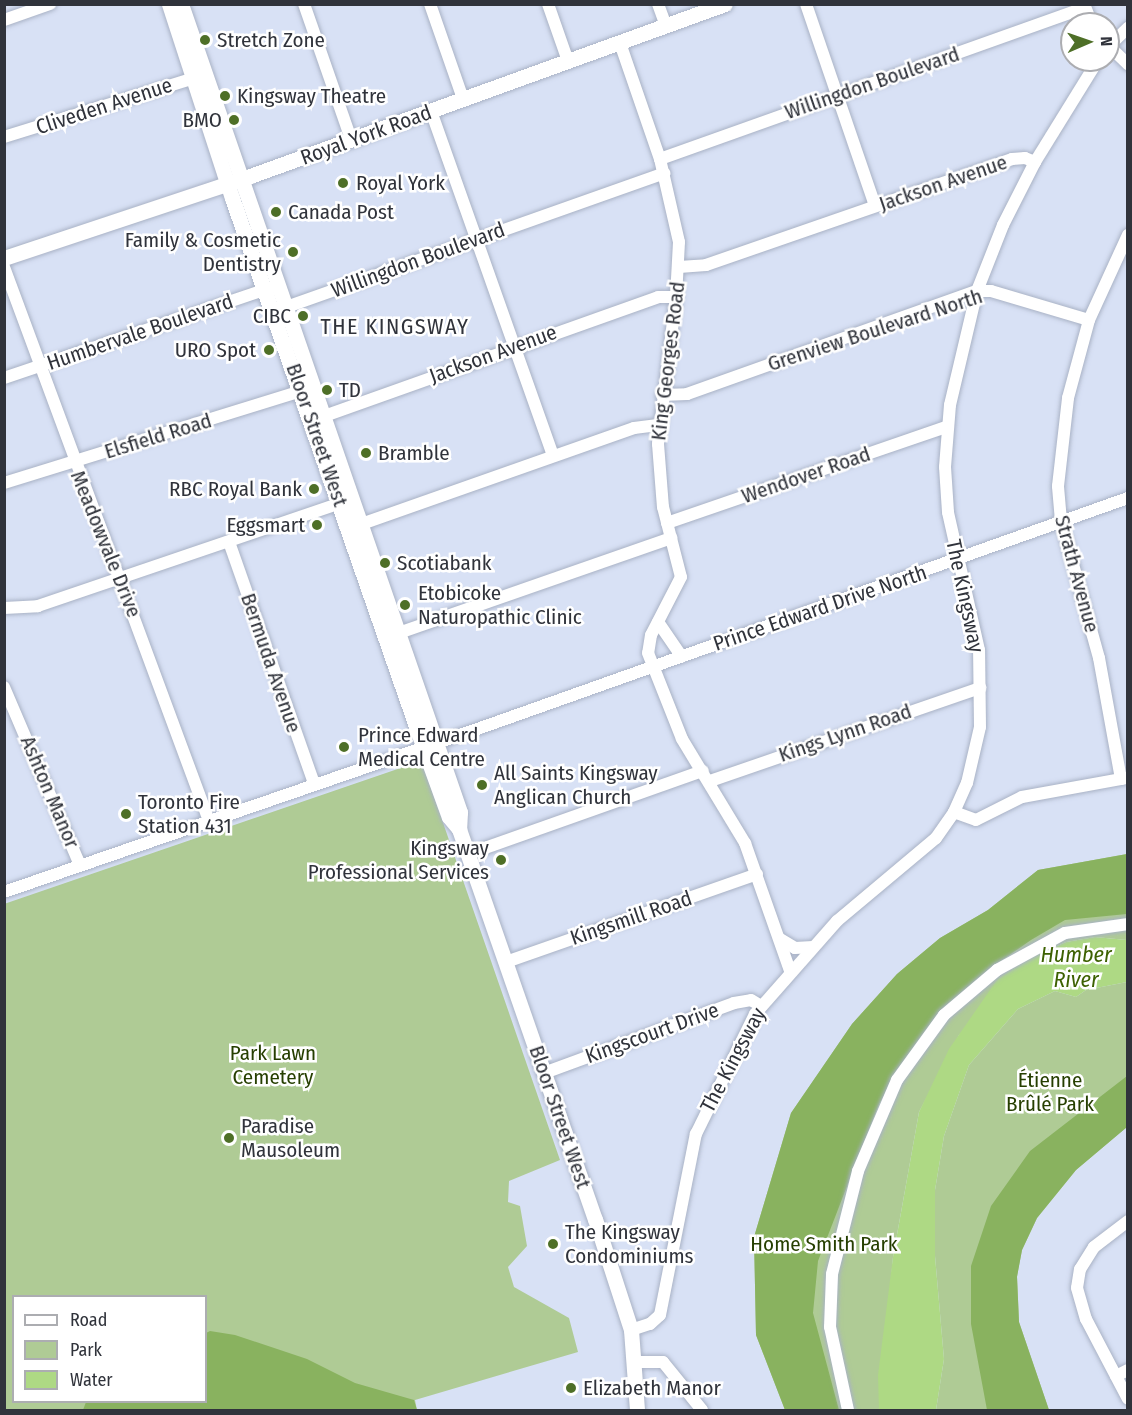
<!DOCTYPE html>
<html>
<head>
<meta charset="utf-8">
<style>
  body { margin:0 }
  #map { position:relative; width:1132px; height:1415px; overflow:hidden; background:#d8e1f5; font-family:"Fira Sans Condensed",sans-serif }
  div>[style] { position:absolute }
  .green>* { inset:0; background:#afcb95 }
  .forest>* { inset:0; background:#89b25f }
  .water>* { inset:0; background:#aed984 }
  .roads { filter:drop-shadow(0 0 2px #a9b2c5) drop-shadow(0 0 2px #a9b2c5) }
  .minor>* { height:12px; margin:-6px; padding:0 6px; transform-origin:6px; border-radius:6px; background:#fff }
  .major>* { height:15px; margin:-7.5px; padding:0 7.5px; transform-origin:7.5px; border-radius:7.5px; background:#fff }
  .dots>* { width:16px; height:16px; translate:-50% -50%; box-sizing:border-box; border:3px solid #fff; border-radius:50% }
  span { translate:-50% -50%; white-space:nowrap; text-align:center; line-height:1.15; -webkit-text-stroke:5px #fff; paint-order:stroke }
  .poi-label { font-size:21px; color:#30333b }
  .left { translate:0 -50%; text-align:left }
  .right { translate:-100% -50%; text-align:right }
  .street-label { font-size:21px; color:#30333b }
  .park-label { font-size:21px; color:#263f01 }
  .neighbourhood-label { font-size:22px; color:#30333b; letter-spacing:1.5px }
  .water-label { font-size:22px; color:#3d6102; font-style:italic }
  .frame { position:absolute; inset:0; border:6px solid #30333b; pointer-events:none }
  .legend { position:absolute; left:12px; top:1295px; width:195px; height:108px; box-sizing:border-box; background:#fff; border:2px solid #acadb1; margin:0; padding:8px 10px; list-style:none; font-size:18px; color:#30333b }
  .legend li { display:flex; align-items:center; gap:12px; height:30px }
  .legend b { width:30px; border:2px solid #acadb1 }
  .north { position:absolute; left:1060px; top:12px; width:60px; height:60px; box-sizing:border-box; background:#fff; border:2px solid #acadb1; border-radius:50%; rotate:88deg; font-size:16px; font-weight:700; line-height:24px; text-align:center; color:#30333b }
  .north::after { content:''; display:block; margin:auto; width:21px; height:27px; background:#4e6f27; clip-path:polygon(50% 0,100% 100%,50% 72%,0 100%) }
</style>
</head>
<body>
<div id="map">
  <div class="green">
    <i style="clip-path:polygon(evenodd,418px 762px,423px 765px,560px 1160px,509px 1181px,508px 1202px,520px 1206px,527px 1246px,508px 1267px,514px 1287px,569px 1318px,578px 1352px,415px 1400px,417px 1410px,5px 1410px,4px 904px,418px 762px,14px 1296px,206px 1296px,206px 1402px,14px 1402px,14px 1296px)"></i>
    <i style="clip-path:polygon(1127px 854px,1127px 940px,1095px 937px,1066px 942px,1028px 959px,959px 1035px,919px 1112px,893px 1257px,879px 1410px,785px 1410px,756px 1335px,754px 1237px,791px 1113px,852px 1024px,897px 974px,940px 938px,988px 910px,1038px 870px)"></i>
    <i style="clip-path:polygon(1127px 982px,1127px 1127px,1076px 1170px,1037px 1218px,1022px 1250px,1017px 1276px,1019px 1322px,1049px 1410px,936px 1410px,944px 1359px,935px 1256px,935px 1190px,944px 1136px,969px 1065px,1018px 1009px,1055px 991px,1076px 997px,1086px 990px)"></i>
  </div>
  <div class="forest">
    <i style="clip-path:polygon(1127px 854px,1127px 914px,1065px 920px,1031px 940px,991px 968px,901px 1066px,879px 1104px,818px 1261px,813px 1313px,839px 1410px,785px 1410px,756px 1335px,754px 1237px,791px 1113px,852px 1024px,897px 974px,940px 938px,988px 910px,1038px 870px)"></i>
    <i style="clip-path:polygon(1127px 1076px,1127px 1127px,1076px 1170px,1037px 1218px,1022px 1250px,1017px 1277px,1019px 1322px,1049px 1410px,987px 1410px,971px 1324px,971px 1266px,991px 1206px,1030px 1151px)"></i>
    <i style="clip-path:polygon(210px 1331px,235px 1335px,307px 1359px,355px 1383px,414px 1400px,417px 1410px,83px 1410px,86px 1402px,206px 1402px,206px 1333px)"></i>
  </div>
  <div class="water">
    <i style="clip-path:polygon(1095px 937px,1127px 940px,1127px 982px,1086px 990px,1076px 997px,1055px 991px,1018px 1009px,969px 1065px,944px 1136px,935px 1190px,935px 1256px,944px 1359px,936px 1410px,879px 1410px,878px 1375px,893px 1257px,919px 1112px,949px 1049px,997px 980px,1028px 959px,1066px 942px)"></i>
  </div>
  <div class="roads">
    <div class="minor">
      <i style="left:304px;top:4px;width:143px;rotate:70.8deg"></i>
      <i style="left:430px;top:4px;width:101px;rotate:70.8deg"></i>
      <i style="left:548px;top:4px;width:60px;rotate:70.7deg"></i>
      <i style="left:658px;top:4px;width:23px;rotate:70deg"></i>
      <i style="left:806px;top:4px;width:213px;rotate:71.1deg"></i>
      <i style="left:1084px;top:4px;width:22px;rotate:68deg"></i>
      <i style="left:4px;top:20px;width:49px;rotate:-19.2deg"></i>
      <i style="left:620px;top:43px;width:123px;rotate:71deg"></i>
      <i style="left:660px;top:159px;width:85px;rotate:77.1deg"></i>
      <i style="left:679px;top:242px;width:55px;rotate:93.1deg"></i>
      <i style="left:676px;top:297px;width:148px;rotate:97deg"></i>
      <i style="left:658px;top:444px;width:63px;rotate:85.5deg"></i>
      <i style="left:663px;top:507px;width:72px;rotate:75.6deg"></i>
      <i style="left:681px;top:577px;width:65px;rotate:117.3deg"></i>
      <i style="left:651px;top:635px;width:18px;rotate:99deg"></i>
      <i style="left:648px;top:653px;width:92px;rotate:68.4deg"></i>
      <i style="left:682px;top:739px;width:122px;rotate:58.8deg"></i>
      <i style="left:745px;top:843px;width:136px;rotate:70.6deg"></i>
      <i style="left:1108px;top:45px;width:28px;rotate:44deg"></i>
      <i style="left:1108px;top:47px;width:28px;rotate:-44deg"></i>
      <i style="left:431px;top:111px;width:366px;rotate:70.5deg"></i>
      <i style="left:4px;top:137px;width:206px;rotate:-17.2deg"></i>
      <i style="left:660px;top:159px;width:451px;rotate:-19.6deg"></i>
      <i style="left:4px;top:267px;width:591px;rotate:69.69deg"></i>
      <i style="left:679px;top:267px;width:27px;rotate:-4deg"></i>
      <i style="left:706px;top:265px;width:324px;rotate:-19.1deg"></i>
      <i style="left:1012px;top:159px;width:13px;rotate:-4deg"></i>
      <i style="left:1025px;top:158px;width:11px;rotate:22deg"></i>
      <i style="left:278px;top:310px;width:410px;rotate:-19.5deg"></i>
      <i style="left:4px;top:378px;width:281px;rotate:-18.7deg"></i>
      <i style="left:662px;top:395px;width:25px;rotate:-2deg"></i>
      <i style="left:687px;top:394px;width:308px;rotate:-19.6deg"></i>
      <i style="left:977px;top:291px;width:14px"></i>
      <i style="left:991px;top:291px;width:102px;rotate:16.5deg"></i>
      <i style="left:316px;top:419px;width:363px;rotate:-19.6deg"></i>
      <i style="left:658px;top:297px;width:18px"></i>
      <i style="left:4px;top:483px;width:317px;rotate:-17.2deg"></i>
      <i style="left:667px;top:523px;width:295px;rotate:-19deg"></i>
      <i style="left:353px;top:527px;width:298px;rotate:-19.4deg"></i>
      <i style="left:634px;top:428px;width:24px;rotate:-7deg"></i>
      <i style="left:229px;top:542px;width:256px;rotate:70.6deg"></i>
      <i style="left:4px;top:608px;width:34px;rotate:-3deg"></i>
      <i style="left:38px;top:606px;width:325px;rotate:-18.8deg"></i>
      <i style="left:658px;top:622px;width:42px;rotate:55.6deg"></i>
      <i style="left:390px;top:636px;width:298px;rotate:-19.2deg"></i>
      <i style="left:4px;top:687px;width:194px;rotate:66.9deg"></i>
      <i style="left:1121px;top:779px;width:123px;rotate:-100.3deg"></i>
      <i style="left:1099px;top:658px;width:142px;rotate:-105.5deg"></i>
      <i style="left:1061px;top:521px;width:35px;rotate:-95deg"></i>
      <i style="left:1058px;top:486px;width:89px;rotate:-83.5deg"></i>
      <i style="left:1068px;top:398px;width:81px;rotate:-74.9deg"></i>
      <i style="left:1089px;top:320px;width:94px;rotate:-65.4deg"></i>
      <i style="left:710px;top:781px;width:286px;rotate:-19deg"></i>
      <i style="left:954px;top:812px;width:23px;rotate:20deg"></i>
      <i style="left:976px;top:820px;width:51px;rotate:-26.6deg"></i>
      <i style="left:1022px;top:797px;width:107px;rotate:-10.3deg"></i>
      <i style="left:468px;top:854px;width:249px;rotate:-19.5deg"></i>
      <i style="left:4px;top:892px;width:507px;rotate:-19.01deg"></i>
      <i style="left:483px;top:727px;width:684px;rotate:-19.55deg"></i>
      <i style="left:780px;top:939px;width:17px;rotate:31deg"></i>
      <i style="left:795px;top:948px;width:18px;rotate:-3deg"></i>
      <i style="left:506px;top:962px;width:266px;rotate:-19.3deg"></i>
      <i style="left:544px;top:1073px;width:202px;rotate:-20.2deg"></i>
      <i style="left:734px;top:1003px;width:17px;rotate:-10deg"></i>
      <i style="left:751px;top:1000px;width:12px;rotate:31deg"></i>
      <i style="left:1128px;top:1221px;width:43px;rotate:142.6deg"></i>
      <i style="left:1094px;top:1247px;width:26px;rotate:122deg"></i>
      <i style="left:1080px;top:1269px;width:19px;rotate:99deg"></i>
      <i style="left:1077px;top:1288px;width:32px;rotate:74deg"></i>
      <i style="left:1086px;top:1319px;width:90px;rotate:62.3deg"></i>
      <i style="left:631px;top:1330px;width:20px;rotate:-18deg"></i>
      <i style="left:650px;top:1324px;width:13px;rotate:-42deg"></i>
      <i style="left:660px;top:1315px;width:185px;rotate:-78.8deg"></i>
      <i style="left:696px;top:1134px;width:134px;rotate:-63.8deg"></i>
      <i style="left:755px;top:1014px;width:124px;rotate:-48.6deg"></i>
      <i style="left:837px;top:921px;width:129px;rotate:-40deg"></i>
      <i style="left:936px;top:838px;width:32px;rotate:-55deg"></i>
      <i style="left:954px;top:812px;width:32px;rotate:-66deg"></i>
      <i style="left:967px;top:783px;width:57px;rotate:-76.9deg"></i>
      <i style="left:980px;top:727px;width:77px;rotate:-90.7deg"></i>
      <i style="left:979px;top:650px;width:141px;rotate:-102.7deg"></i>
      <i style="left:948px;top:512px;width:45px;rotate:-93.8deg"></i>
      <i style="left:945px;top:467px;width:62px;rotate:-85.4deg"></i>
      <i style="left:950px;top:405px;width:117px;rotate:-76.7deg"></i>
      <i style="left:977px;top:291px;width:71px;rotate:-68.5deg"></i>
      <i style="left:1003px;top:225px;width:71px;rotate:-63.1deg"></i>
      <i style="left:1035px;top:162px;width:120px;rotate:-58.3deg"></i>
      <i style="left:636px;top:1362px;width:27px"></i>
      <i style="left:663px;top:1362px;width:62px;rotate:50.9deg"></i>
      <i style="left:1116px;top:1376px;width:13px;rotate:-27deg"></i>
      <i style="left:848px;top:1410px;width:85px;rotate:-102.2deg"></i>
      <i style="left:830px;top:1327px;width:53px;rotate:-87.8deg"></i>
      <i style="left:832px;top:1274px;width:106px;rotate:-75.8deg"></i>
      <i style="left:858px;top:1171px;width:99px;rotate:-66.8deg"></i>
      <i style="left:897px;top:1080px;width:80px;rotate:-54.1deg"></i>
      <i style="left:944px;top:1015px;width:70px;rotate:-40.3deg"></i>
      <i style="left:997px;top:970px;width:77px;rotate:-28.6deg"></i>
      <i style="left:1065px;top:933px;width:64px;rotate:-8.1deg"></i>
    </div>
    <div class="major">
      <i style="left:169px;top:4px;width:204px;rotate:72deg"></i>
      <i style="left:232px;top:198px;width:565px;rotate:70.8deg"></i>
      <i style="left:418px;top:732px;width:90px;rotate:70deg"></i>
      <i style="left:449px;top:817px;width:16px;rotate:50deg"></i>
      <i style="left:459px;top:829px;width:413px;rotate:70.8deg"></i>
      <i style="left:595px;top:1219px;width:117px;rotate:72deg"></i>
      <i style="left:631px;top:1330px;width:80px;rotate:85.7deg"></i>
      <i style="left:181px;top:4px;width:855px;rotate:70.95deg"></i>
      <i style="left:460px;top:812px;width:17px;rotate:93deg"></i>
      <i style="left:4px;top:258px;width:259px;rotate:-18.4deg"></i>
      <i style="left:250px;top:176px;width:505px;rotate:-19.91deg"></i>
    </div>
  </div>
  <div class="dots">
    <i style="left:205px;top:40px;background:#4e6f27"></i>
    <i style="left:225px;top:96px;background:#4e6f27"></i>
    <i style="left:234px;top:120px;background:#4e6f27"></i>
    <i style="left:343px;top:183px;background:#4e6f27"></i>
    <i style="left:276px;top:212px;background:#4e6f27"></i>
    <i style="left:293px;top:252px;background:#4e6f27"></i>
    <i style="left:303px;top:316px;background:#4e6f27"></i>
    <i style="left:269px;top:350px;background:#4e6f27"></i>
    <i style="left:327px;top:390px;background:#4e6f27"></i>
    <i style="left:366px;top:453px;background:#4e6f27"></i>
    <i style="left:314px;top:489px;background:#4e6f27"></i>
    <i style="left:317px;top:525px;background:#4e6f27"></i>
    <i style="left:385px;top:563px;background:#4e6f27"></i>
    <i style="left:405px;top:605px;background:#4e6f27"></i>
    <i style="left:344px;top:747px;background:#4e6f27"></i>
    <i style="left:482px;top:785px;background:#4e6f27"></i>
    <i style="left:126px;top:814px;background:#4e6f27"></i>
    <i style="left:501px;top:860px;background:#4e6f27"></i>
    <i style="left:229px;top:1138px;background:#4e6f27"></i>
    <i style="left:553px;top:1244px;background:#4e6f27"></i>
    <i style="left:571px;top:1388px;background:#4e6f27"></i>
  </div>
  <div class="poi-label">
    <span class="left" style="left:217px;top:40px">Stretch Zone</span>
    <span class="left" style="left:237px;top:96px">Kingsway Theatre</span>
    <span class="right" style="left:222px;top:120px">BMO</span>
    <span class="left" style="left:356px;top:183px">Royal York</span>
    <span class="left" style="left:288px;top:212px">Canada Post</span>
    <span class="right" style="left:281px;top:252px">Family &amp; Cosmetic<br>Dentistry</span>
    <span class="right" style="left:291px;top:316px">CIBC</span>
    <span class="right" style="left:256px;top:350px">URO Spot</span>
    <span class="left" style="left:339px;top:390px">TD</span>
    <span class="left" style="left:378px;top:453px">Bramble</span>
    <span class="right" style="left:302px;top:489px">RBC Royal Bank</span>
    <span class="right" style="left:305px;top:525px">Eggsmart</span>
    <span class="left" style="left:397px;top:563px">Scotiabank</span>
    <span class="left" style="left:418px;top:605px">Etobicoke<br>Naturopathic Clinic</span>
    <span class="left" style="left:358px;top:747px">Prince Edward<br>Medical Centre</span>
    <span class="left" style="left:494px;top:785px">All Saints Kingsway<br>Anglican Church</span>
    <span class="left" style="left:138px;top:814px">Toronto Fire<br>Station 431</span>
    <span class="right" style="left:489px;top:860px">Kingsway<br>Professional Services</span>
    <span class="left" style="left:241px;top:1138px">Paradise<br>Mausoleum</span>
    <span class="left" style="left:565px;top:1244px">The Kingsway<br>Condominiums</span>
    <span class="left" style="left:583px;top:1388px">Elizabeth Manor</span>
  </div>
  <div class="street-label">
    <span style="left:872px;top:83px;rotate:-19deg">Willingdon Boulevard</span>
    <span style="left:104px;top:106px;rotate:-18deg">Cliveden Avenue</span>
    <span style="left:366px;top:135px;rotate:-20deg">Royal York Road</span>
    <span style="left:943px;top:183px;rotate:-19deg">Jackson Avenue</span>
    <span style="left:418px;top:260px;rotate:-20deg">Willingdon Boulevard</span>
    <span style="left:875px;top:330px;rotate:-18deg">Grenview Boulevard North</span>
    <span style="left:140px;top:332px;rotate:-19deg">Humbervale Boulevard</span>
    <span style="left:493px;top:354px;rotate:-20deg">Jackson Avenue</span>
    <span style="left:668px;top:361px;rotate:-83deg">King Georges Road</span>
    <span style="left:317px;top:435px;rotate:71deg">Bloor Street West</span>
    <span style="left:158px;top:436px;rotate:-17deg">Elsfield Road</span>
    <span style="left:806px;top:475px;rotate:-19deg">Wendover Road</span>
    <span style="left:106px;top:544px;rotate:68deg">Meadowvale Drive</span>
    <span style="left:1077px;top:574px;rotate:75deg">Strath Avenue</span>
    <span style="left:965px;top:596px;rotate:78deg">The Kingsway</span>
    <span style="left:820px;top:608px;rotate:-19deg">Prince Edward Drive North</span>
    <span style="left:271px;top:663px;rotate:71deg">Bermuda Avenue</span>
    <span style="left:845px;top:733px;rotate:-19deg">Kings Lynn Road</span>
    <span style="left:50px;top:792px;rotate:67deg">Ashton Manor</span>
    <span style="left:631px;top:918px;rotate:-19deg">Kingsmill Road</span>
    <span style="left:652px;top:1033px;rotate:-20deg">Kingscourt Drive</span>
    <span style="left:733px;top:1060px;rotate:-62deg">The Kingsway</span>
    <span style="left:560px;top:1117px;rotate:71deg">Bloor Street West</span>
  </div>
  <div class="park-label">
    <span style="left:273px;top:1065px">Park Lawn<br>Cemetery</span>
    <span style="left:1050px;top:1092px">Étienne<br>Brûlé Park</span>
    <span style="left:824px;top:1244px">Home Smith Park</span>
  </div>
  <div class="neighbourhood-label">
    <span style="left:395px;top:327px">THE KINGSWAY</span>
  </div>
  <div class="water-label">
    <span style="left:1076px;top:967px">Humber<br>River</span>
  </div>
  <div class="frame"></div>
  <ul class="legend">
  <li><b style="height:8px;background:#fff"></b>Road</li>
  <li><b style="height:16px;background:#afcb95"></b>Park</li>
  <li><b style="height:16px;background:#aed984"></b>Water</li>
  </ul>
  <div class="north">N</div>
</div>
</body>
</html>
